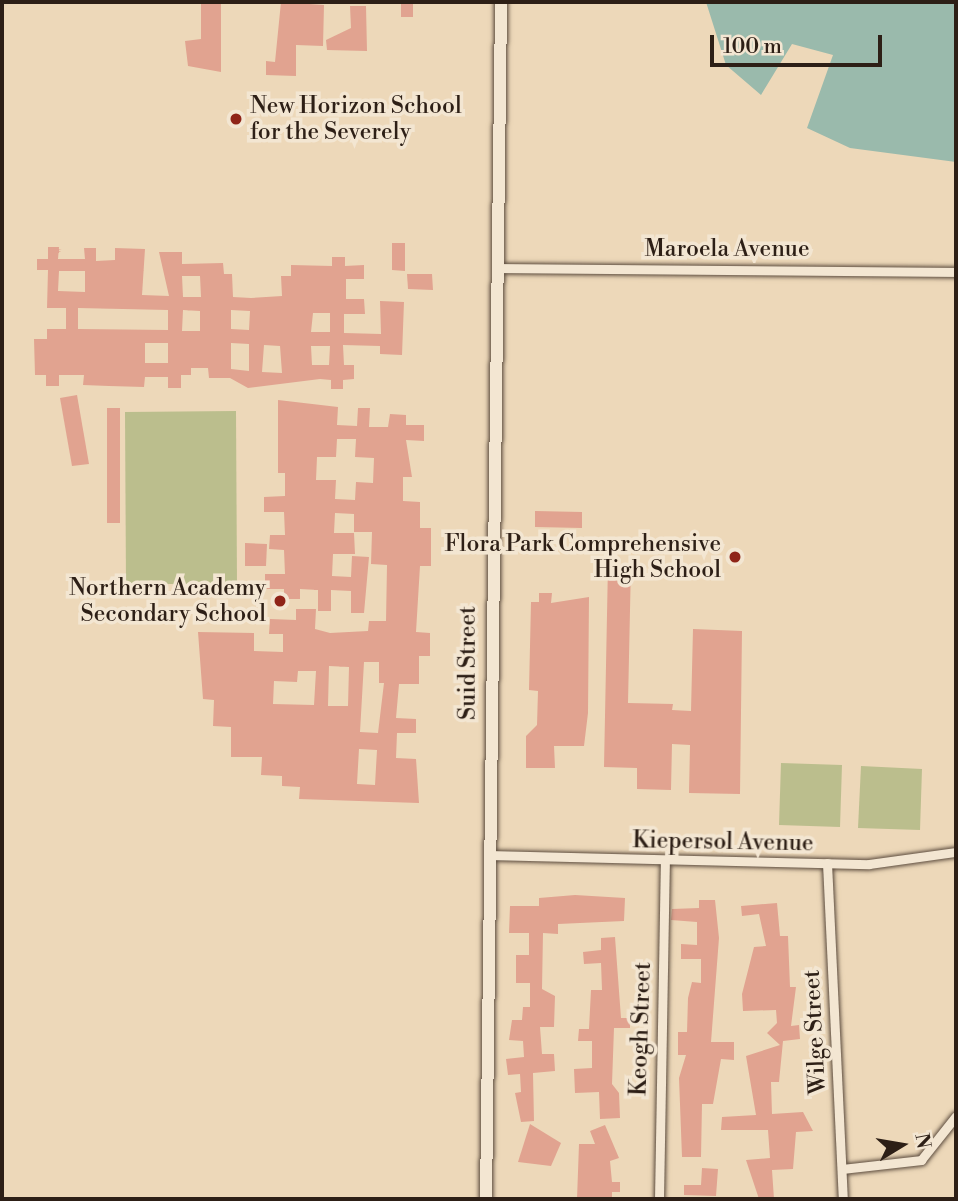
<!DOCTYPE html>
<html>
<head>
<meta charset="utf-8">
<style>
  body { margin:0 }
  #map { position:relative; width:958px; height:1201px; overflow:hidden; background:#edd8b9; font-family:"Libre Bodoni",serif }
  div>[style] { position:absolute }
  .green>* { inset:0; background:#bbbe8d }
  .water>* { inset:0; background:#9abaac }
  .building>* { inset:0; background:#e1a390 }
  .roads { filter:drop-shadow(0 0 2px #5d4d3f) drop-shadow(0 0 2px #5d4d3f) }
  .street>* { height:9px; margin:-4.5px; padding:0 4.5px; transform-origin:4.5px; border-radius:4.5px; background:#f3e6d2 }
  .secondary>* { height:12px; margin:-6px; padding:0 6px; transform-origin:6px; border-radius:6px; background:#f3e6d2 }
  .dots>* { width:19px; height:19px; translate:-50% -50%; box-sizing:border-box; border:4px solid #f3e6d2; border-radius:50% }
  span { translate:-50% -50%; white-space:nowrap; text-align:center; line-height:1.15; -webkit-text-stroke:7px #f3e6d2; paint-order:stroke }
  .poi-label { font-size:23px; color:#2d1f16 }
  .left { translate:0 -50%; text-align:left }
  .right { translate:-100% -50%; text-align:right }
  .street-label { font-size:23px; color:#2d1f16 }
  .frame { position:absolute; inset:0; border:4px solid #2d1f16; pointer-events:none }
  .north { position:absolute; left:867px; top:1110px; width:70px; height:70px; -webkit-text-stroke:5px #f3e6d2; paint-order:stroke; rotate:79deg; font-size:19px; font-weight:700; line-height:28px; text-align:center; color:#2d1f16 }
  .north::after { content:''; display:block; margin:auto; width:24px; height:32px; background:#2d1f16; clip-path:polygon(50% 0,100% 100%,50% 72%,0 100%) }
  .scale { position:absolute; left:710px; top:35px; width:172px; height:32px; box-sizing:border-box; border:4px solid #2d1f16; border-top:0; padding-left:9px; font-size:21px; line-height:24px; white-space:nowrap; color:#2d1f16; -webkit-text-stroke:5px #f3e6d2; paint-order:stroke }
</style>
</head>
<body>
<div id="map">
  <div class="green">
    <i style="clip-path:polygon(236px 411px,237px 584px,126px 584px,125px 412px)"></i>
    <i style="clip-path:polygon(781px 763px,842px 765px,840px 827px,779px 825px)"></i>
    <i style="clip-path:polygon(861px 766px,922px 769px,920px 830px,858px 828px)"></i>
  </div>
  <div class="water">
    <i style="clip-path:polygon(706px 2px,956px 2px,956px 162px,850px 148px,807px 128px,833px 55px,792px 44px,761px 95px,726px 65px)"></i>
  </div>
  <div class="building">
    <i style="clip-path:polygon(201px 2px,221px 2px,221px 72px,188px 66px,185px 41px,201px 39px)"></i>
    <i style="clip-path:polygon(281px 2px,324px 5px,323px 46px,296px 45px,296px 76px,266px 75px,266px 61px,275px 62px)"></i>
    <i style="clip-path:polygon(401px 2px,413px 2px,413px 17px,401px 17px)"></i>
    <i style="clip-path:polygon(350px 6px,366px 6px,367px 51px,327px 50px,326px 40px,351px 28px)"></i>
    <i style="clip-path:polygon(392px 243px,405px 243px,405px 271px,392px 270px)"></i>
    <i style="clip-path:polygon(evenodd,48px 247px,59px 247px,58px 259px,85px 259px,84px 248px,96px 248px,96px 261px,115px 260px,115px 248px,145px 249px,142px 295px,169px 296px,159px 252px,182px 252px,182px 264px,223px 263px,224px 274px,232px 274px,233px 297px,251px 298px,282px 296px,281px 276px,291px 276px,291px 265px,332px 266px,332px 257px,345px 257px,345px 266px,364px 265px,364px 279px,346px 279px,346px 299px,364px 299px,365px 314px,344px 314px,344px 333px,381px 334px,380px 301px,404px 302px,402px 355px,380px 354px,380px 346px,343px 345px,344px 365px,354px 365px,354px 379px,343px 380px,343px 389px,331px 389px,331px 380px,320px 379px,248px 388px,230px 378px,209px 378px,208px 368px,191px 368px,191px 375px,181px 375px,181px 388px,168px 388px,168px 377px,145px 377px,144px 387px,109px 386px,83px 385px,84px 375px,59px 375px,59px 386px,46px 386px,46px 375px,35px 375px,34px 339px,47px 339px,47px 329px,66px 329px,66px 308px,47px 308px,48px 270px,37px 270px,37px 259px,48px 259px,48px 247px,59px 271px,85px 271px,85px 292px,58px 291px,59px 271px,48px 247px,182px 276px,200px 276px,201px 297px,183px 297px,182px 276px,48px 247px,78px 308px,168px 310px,168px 330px,78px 329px,78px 308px,48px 247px,183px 310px,200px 311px,200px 331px,182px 331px,183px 310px,48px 247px,231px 310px,250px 311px,249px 330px,231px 329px,231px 310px,48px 247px,313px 313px,330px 313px,330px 332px,311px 332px,313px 313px,48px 247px,145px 343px,168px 343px,168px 363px,145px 363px,145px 343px,48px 247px,231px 343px,249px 344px,249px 371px,231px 369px,231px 343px,48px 247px,264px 345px,280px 346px,282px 373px,262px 372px,264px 345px,48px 247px,311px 346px,330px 346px,329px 365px,312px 365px,311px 346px)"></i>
    <i style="clip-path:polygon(407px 274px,432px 274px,433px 290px,408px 289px)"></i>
    <i style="clip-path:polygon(77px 395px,89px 464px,72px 466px,60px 398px)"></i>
    <i style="clip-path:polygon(evenodd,278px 400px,338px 407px,337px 425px,357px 426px,358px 408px,370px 408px,369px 427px,388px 427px,390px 414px,406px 415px,406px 425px,424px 425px,424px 441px,406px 440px,412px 477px,403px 477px,403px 501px,420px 502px,420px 528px,431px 528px,431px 566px,420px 566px,416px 632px,430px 633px,430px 656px,419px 656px,419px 684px,399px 684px,396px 718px,416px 719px,416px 733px,397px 733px,396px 758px,416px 759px,419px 803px,299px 799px,300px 787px,282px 786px,282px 776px,261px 775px,262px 757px,231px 757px,231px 727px,213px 726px,214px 700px,203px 699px,198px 632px,254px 633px,254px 651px,283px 652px,283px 634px,269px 634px,270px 619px,296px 620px,296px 609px,316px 609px,315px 629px,330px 633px,368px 631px,369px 621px,386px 621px,387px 565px,371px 564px,372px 532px,354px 532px,354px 514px,335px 513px,334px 533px,354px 533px,355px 554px,333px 554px,332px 576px,351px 577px,352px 556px,369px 557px,364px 613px,351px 613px,351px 591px,331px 590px,331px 611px,318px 611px,318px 590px,300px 589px,300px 599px,284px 599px,284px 589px,265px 589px,265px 574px,285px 574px,284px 550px,269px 549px,270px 535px,285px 535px,284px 512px,264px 512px,264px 497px,285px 496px,285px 473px,278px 473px,278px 400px,337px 439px,356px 439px,355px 457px,374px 458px,373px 483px,356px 482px,355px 500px,335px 499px,336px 480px,316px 480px,317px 457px,336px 457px,337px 439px,278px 400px,364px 662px,379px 662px,379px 683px,384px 683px,378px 733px,360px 732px,364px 662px,278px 400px,329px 666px,349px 667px,348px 706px,328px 706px,329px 666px,278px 400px,298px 671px,316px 671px,314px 705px,273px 704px,274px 681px,297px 682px,298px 671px,278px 400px,359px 749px,377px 750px,375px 785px,357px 784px,359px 749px)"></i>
    <i style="clip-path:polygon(107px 408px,120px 408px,120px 523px,107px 523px)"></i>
    <i style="clip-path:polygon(535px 511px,582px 512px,582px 528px,535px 527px)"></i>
    <i style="clip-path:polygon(245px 543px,267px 544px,266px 566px,245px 566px)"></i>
    <i style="clip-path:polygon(608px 564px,631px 564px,628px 703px,673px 704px,672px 710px,691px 711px,693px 629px,742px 631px,740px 794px,689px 793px,690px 745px,672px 744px,671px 790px,637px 789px,637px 768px,604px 767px)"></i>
    <i style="clip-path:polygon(539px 593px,552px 593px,551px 603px,589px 597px,588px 713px,584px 746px,554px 746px,555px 768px,526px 768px,526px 736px,537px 725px,538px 691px,529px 690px,531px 602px,539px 602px)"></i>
    <i style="clip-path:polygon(575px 895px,625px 898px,624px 921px,558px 924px,558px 934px,543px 933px,542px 989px,555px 996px,554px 1027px,540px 1027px,542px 1054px,554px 1054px,555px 1071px,533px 1073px,534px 1121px,521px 1122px,515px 1093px,521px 1092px,520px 1074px,508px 1075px,506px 1059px,524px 1057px,523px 1041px,509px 1040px,512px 1020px,522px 1020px,523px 1007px,530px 1007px,530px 983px,516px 983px,516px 955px,529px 955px,529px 933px,509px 933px,510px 906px,539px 906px,539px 898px)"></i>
    <i style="clip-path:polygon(699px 900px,715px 900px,719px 938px,711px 1042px,734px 1042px,734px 1060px,721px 1059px,713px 1104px,702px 1104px,701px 1157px,682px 1157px,679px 1078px,686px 1055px,678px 1055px,678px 1032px,687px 1032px,688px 998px,692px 982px,701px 983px,701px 959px,681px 959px,681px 944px,697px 945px,697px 922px,671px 920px,672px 909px,699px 908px)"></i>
    <i style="clip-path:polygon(777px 903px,780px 936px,788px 936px,790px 987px,796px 987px,791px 1026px,799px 1025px,800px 1039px,783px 1041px,779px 1082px,771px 1082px,772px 1114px,803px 1112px,813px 1131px,796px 1132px,793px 1169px,772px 1170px,774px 1199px,759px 1199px,746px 1160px,770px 1158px,768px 1130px,721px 1130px,722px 1117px,756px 1115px,746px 1056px,780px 1045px,767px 1033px,777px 1023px,776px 1010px,743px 1011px,742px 994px,754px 947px,766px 946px,759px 914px,742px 916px,741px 906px)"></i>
    <i style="clip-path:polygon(615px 937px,621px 1018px,630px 1018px,630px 1028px,614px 1028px,612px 1084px,619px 1093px,620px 1118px,600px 1119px,599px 1092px,575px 1093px,574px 1069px,592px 1068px,592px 1041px,578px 1041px,579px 1029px,589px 1029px,591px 990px,602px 990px,601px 963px,584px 964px,583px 952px,601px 950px,601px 938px)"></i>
    <i style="clip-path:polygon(530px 1124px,561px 1143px,551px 1166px,518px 1162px)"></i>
    <i style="clip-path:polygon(605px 1125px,619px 1158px,610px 1161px,612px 1182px,620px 1182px,620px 1192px,612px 1192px,612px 1199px,577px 1199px,579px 1144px,595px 1144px,590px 1131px)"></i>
    <i style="clip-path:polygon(702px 1168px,718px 1169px,716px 1196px,684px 1195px,684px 1185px,701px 1185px)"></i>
  </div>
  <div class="roads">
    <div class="street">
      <i style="left:497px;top:268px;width:459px;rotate:0.5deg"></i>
      <i style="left:488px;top:855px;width:381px;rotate:1.4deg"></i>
      <i style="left:869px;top:864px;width:88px;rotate:-7.9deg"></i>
      <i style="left:827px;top:863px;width:336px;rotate:87.3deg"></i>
      <i style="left:842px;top:1169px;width:80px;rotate:-6.5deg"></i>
      <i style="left:921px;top:1160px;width:56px;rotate:-51.5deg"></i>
      <i style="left:659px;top:1199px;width:338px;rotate:-89deg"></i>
    </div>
    <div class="secondary">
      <i style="left:486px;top:1199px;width:1197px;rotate:-89.28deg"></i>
    </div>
  </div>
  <div class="dots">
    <i style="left:236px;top:119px;background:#8f2418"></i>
    <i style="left:735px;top:557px;background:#8f2418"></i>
    <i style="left:280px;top:601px;background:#8f2418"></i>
  </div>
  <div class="poi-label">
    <span class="left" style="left:250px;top:119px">New Horizon School<br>for the Severely</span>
    <span class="right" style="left:721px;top:557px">Flora Park Comprehensive<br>High School</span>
    <span class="right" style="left:266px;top:601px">Northern Academy<br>Secondary School</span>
  </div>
  <div class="street-label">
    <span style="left:727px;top:249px">Maroela Avenue</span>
    <span style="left:468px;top:663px;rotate:-90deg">Suid Street</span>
    <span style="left:723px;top:842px;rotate:1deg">Kiepersol Avenue</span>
    <span style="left:641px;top:1029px;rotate:-88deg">Keogh Street</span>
    <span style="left:815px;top:1032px;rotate:-93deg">Wilge Street</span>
  </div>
  <div class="frame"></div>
  <div class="north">N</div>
  <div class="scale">100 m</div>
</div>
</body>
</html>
